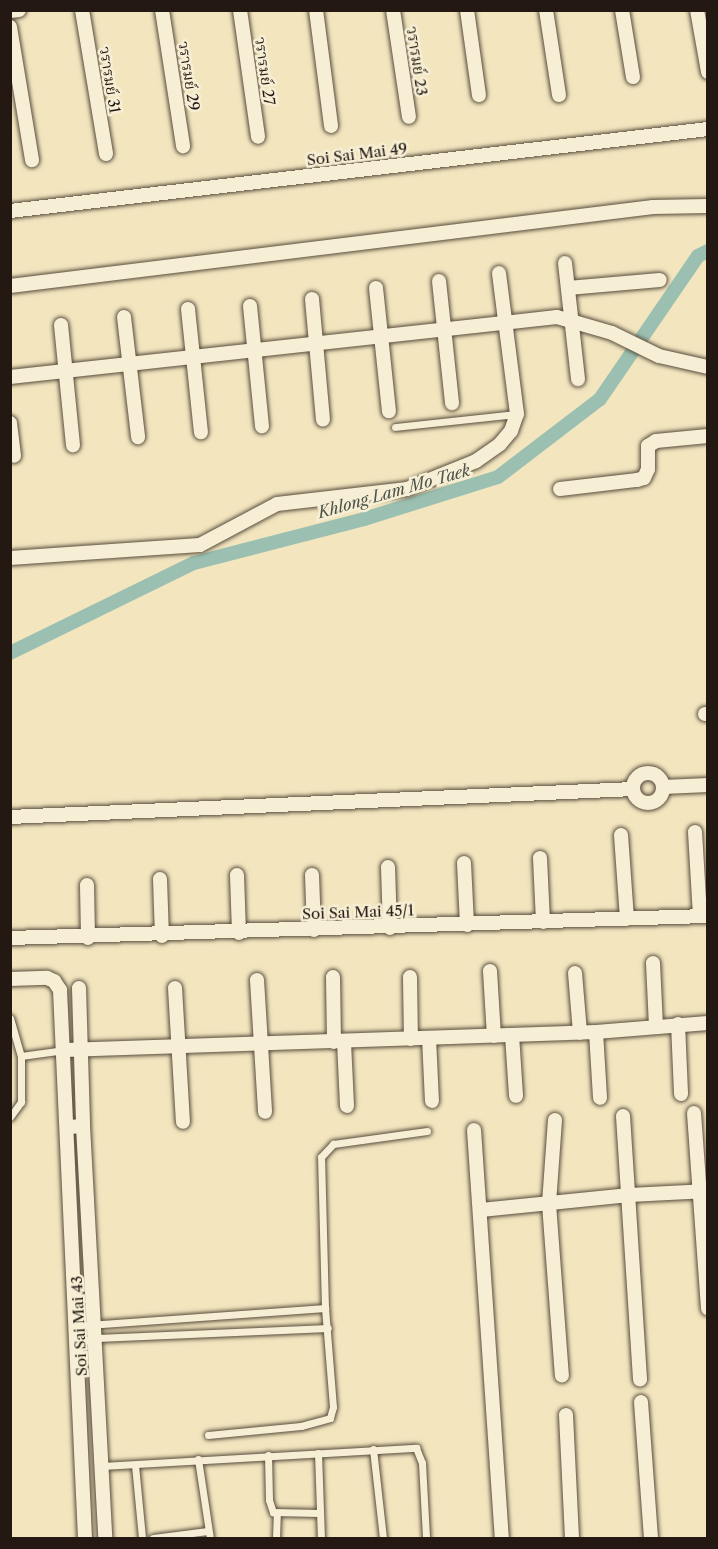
<!DOCTYPE html>
<html>
<head>
<meta charset="utf-8">
<style>
  body { margin:0 }
  #map { position:relative; width:718px; height:1549px; overflow:hidden; background:#f3e6bf; font-family:"Libre Caslon Text","Noto Serif Thai",serif }
  div>[style] { position:absolute }
  .canal>* { height:14px; margin:-7px; padding:0 7px; transform-origin:7px; border-radius:7px; background:#9bc0b1 }
  .roads { filter:drop-shadow(0 0 2px #584c3d) drop-shadow(0 0 2px #584c3d) }
  .service>* { height:7px; margin:-3.5px; padding:0 3.5px; transform-origin:3.5px; border-radius:3.5px; background:#f7efd5 }
  .minor>* { height:14px; margin:-7px; padding:0 7px; transform-origin:7px; border-radius:7px; background:#f7efd5 }
  .minor>.ring { margin:-7px; padding:0; box-sizing:content-box; background:none; border:14px solid #f7efd5; border-radius:50% }
  span { translate:-50% -50%; white-space:nowrap; text-align:center; line-height:1.15; -webkit-text-stroke:5px #f7efd5; paint-order:stroke }
  .street-label { font-size:15px; color:#241912 }
  .water-label { font-size:16px; color:#4e534a; font-style:italic }
  .frame { position:absolute; inset:0; border:12px solid #241912; pointer-events:none }
</style>
</head>
<body>
<div id="map">
  <div class="canal">
    <i style="left:10px;top:653px;width:205px;rotate:-26.1deg"></i>
    <i style="left:194px;top:563px;width:176px;rotate:-14.5deg"></i>
    <i style="left:364px;top:519px;width:140px;rotate:-17.4deg"></i>
    <i style="left:498px;top:477px;width:128px;rotate:-37.4deg"></i>
    <i style="left:600px;top:399px;width:173px;rotate:-55.6deg"></i>
    <i style="left:698px;top:256px;width:11px;rotate:-27deg"></i>
  </div>
  <div class="roads">
    <div class="service">
      <i style="left:395px;top:427px;width:123px;rotate:-6.1deg"></i>
      <i style="left:10px;top:1018px;width:40px;rotate:74deg"></i>
      <i style="left:21px;top:1056px;width:44px;rotate:-7.8deg"></i>
      <i style="left:10px;top:1117px;width:19px;rotate:-54deg"></i>
      <i style="left:21px;top:1102px;width:46px;rotate:-90deg"></i>
      <i style="left:74px;top:1326px;width:252px;rotate:-4.1deg"></i>
      <i style="left:75px;top:1343px;width:23px;rotate:-13deg"></i>
      <i style="left:97px;top:1338px;width:231px;rotate:-2.5deg"></i>
      <i style="left:208px;top:1435px;width:93px;rotate:-5.5deg"></i>
      <i style="left:301px;top:1426px;width:30px;rotate:-15deg"></i>
      <i style="left:330px;top:1418px;width:11px;rotate:-75deg"></i>
      <i style="left:333px;top:1407px;width:99px;rotate:-94.6deg"></i>
      <i style="left:325px;top:1308px;width:151px;rotate:-91.5deg"></i>
      <i style="left:321px;top:1157px;width:18px;rotate:-47deg"></i>
      <i style="left:333px;top:1144px;width:95px;rotate:-7.9deg"></i>
      <i style="left:373px;top:1449px;width:90px;rotate:83.6deg"></i>
      <i style="left:318px;top:1453px;width:85px;rotate:88deg"></i>
      <i style="left:268px;top:1455px;width:45px;rotate:88.7deg"></i>
      <i style="left:269px;top:1500px;width:13px;rotate:72deg"></i>
      <i style="left:273px;top:1512px;width:46px;rotate:1.2deg"></i>
      <i style="left:198px;top:1459px;width:80px;rotate:81.4deg"></i>
      <i style="left:135px;top:1465px;width:73px;rotate:84.5deg"></i>
      <i style="left:102px;top:1466px;width:315px;rotate:-3.3deg"></i>
      <i style="left:416px;top:1448px;width:16px;rotate:68deg"></i>
      <i style="left:422px;top:1463px;width:75px;rotate:86.9deg"></i>
      <i style="left:153px;top:1538px;width:55px;rotate:-7.3deg"></i>
      <i style="left:276px;top:1538px;width:24px;rotate:-88deg"></i>
    </div>
    <div class="minor">
      <i style="left:82px;top:10px;width:146px;rotate:80.5deg"></i>
      <i style="left:162px;top:10px;width:138px;rotate:81.2deg"></i>
      <i style="left:240px;top:10px;width:128px;rotate:81.9deg"></i>
      <i style="left:316px;top:10px;width:117px;rotate:82.6deg"></i>
      <i style="left:393px;top:10px;width:108px;rotate:81.5deg"></i>
      <i style="left:467px;top:10px;width:86px;rotate:82deg"></i>
      <i style="left:546px;top:10px;width:86px;rotate:81.3deg"></i>
      <i style="left:622px;top:10px;width:68px;rotate:80.7deg"></i>
      <i style="left:697px;top:10px;width:63px;rotate:79.9deg"></i>
      <i style="left:10px;top:11px;width:9px;rotate:-6deg"></i>
      <i style="left:10px;top:27px;width:135px;rotate:80.6deg"></i>
      <i style="left:10px;top:211px;width:703px;rotate:-6.7deg"></i>
      <i style="left:565px;top:263px;width:117px;rotate:83.6deg"></i>
      <i style="left:439px;top:281px;width:123px;rotate:83.9deg"></i>
      <i style="left:10px;top:286px;width:648px;rotate:-7deg"></i>
      <i style="left:653px;top:207px;width:55px;rotate:-1deg"></i>
      <i style="left:376px;top:288px;width:124px;rotate:84deg"></i>
      <i style="left:568px;top:288px;width:92px;rotate:-5deg"></i>
      <i style="left:312px;top:299px;width:121px;rotate:84.8deg"></i>
      <i style="left:250px;top:306px;width:121px;rotate:84.3deg"></i>
      <i style="left:188px;top:309px;width:124px;rotate:84deg"></i>
      <i style="left:124px;top:317px;width:121px;rotate:83.3deg"></i>
      <i style="left:61px;top:325px;width:121px;rotate:84.3deg"></i>
      <i style="left:10px;top:377px;width:550px;rotate:-6.26deg"></i>
      <i style="left:557px;top:317px;width:57px;rotate:16.2deg"></i>
      <i style="left:612px;top:333px;width:52px;rotate:26.1deg"></i>
      <i style="left:659px;top:356px;width:50px;rotate:12.7deg"></i>
      <i style="left:10px;top:423px;width:33px;rotate:83deg"></i>
      <i style="left:560px;top:489px;width:78px;rotate:-6.7deg"></i>
      <i style="left:637px;top:480px;width:7px;rotate:-16deg"></i>
      <i style="left:644px;top:478px;width:10px;rotate:-66deg"></i>
      <i style="left:648px;top:469px;width:23px;rotate:-90deg"></i>
      <i style="left:648px;top:446px;width:9px;rotate:-32deg"></i>
      <i style="left:656px;top:441px;width:52px;rotate:-5.5deg"></i>
      <i style="left:10px;top:558px;width:190px;rotate:-3.9deg"></i>
      <i style="left:200px;top:545px;width:87px;rotate:-28deg"></i>
      <i style="left:277px;top:504px;width:131px;rotate:-6.6deg"></i>
      <i style="left:407px;top:489px;width:74px;rotate:-22.1deg"></i>
      <i style="left:476px;top:461px;width:29px;rotate:-35deg"></i>
      <i style="left:500px;top:444px;width:17px;rotate:-50deg"></i>
      <i style="left:511px;top:431px;width:18px;rotate:-71deg"></i>
      <i style="left:517px;top:414px;width:142px;rotate:-97.3deg"></i>
      <i style="left:705px;top:714px;width:3px"></i>
      <i class="ring" style="left:633px;top:773px;width:16px;height:16px"></i>
      <i style="left:663px;top:787px;width:45px;rotate:-2.5deg"></i>
      <i style="left:10px;top:817px;width:624px;rotate:-2.57deg"></i>
      <i style="left:695px;top:832px;width:84px;rotate:86.6deg"></i>
      <i style="left:621px;top:835px;width:84px;rotate:85.9deg"></i>
      <i style="left:540px;top:858px;width:64px;rotate:87.3deg"></i>
      <i style="left:464px;top:863px;width:62px;rotate:87.2deg"></i>
      <i style="left:388px;top:867px;width:61px;rotate:88.1deg"></i>
      <i style="left:237px;top:875px;width:58px;rotate:88deg"></i>
      <i style="left:312px;top:875px;width:55px;rotate:87.9deg"></i>
      <i style="left:160px;top:879px;width:57px;rotate:88deg"></i>
      <i style="left:87px;top:885px;width:53px;rotate:88.9deg"></i>
      <i style="left:10px;top:938px;width:698px;rotate:-1.81deg"></i>
      <i style="left:653px;top:963px;width:63px;rotate:87.3deg"></i>
      <i style="left:490px;top:971px;width:65px;rotate:86.5deg"></i>
      <i style="left:575px;top:973px;width:60px;rotate:85.2deg"></i>
      <i style="left:333px;top:977px;width:65px;rotate:89.1deg"></i>
      <i style="left:410px;top:977px;width:62px;rotate:89.1deg"></i>
      <i style="left:10px;top:979px;width:37px;rotate:-2deg"></i>
      <i style="left:47px;top:978px;width:8px;rotate:23deg"></i>
      <i style="left:54px;top:981px;width:11px;rotate:56deg"></i>
      <i style="left:60px;top:990px;width:549px;rotate:87.39deg"></i>
      <i style="left:257px;top:980px;width:132px;rotate:86.5deg"></i>
      <i style="left:79px;top:988px;width:138px;rotate:88.3deg"></i>
      <i style="left:175px;top:988px;width:134px;rotate:86.6deg"></i>
      <i style="left:678px;top:1024px;width:70px;rotate:87.5deg"></i>
      <i style="left:596px;top:1032px;width:66px;rotate:86.5deg"></i>
      <i style="left:512px;top:1035px;width:61px;rotate:86.2deg"></i>
      <i style="left:429px;top:1038px;width:63px;rotate:87.3deg"></i>
      <i style="left:344px;top:1042px;width:64px;rotate:87.3deg"></i>
      <i style="left:65px;top:1050px;width:531px;rotate:-1.94deg"></i>
      <i style="left:596px;top:1032px;width:112px;rotate:-4.6deg"></i>
      <i style="left:694px;top:1113px;width:196px;rotate:85.9deg"></i>
      <i style="left:623px;top:1116px;width:264px;rotate:86.3deg"></i>
      <i style="left:555px;top:1120px;width:84px;rotate:94.1deg"></i>
      <i style="left:549px;top:1204px;width:172px;rotate:85.7deg"></i>
      <i style="left:69px;top:1127px;width:14px;rotate:-4deg"></i>
      <i style="left:83px;top:1126px;width:413px;rotate:86.9deg"></i>
      <i style="left:474px;top:1130px;width:409px;rotate:86.1deg"></i>
      <i style="left:481px;top:1210px;width:149px;rotate:-5.8deg"></i>
      <i style="left:629px;top:1195px;width:79px;rotate:-2.9deg"></i>
      <i style="left:641px;top:1402px;width:136px;rotate:85.8deg"></i>
      <i style="left:566px;top:1415px;width:123px;rotate:87.2deg"></i>
    </div>
  </div>
  <div class="street-label">
    <span style="left:417px;top:61px;rotate:81deg">วรารมย์ 23</span>
    <span style="left:265px;top:71px;rotate:82deg">วรารมย์ 27</span>
    <span style="left:189px;top:76px;rotate:81deg">วรารมย์ 29</span>
    <span style="left:110px;top:80px;rotate:81deg">วรารมย์ 31</span>
    <span style="left:357px;top:154px;rotate:-7deg">Soi Sai Mai 49</span>
    <span style="left:358px;top:912px;rotate:-2deg">Soi Sai Mai 45/1</span>
    <span style="left:79px;top:1326px;rotate:-93deg">Soi Sai Mai 43</span>
  </div>
  <div class="water-label">
    <span style="left:394px;top:491px;rotate:-16deg">Khlong Lam Mo Taek</span>
  </div>
  <div class="frame"></div>
</div>
</body>
</html>
